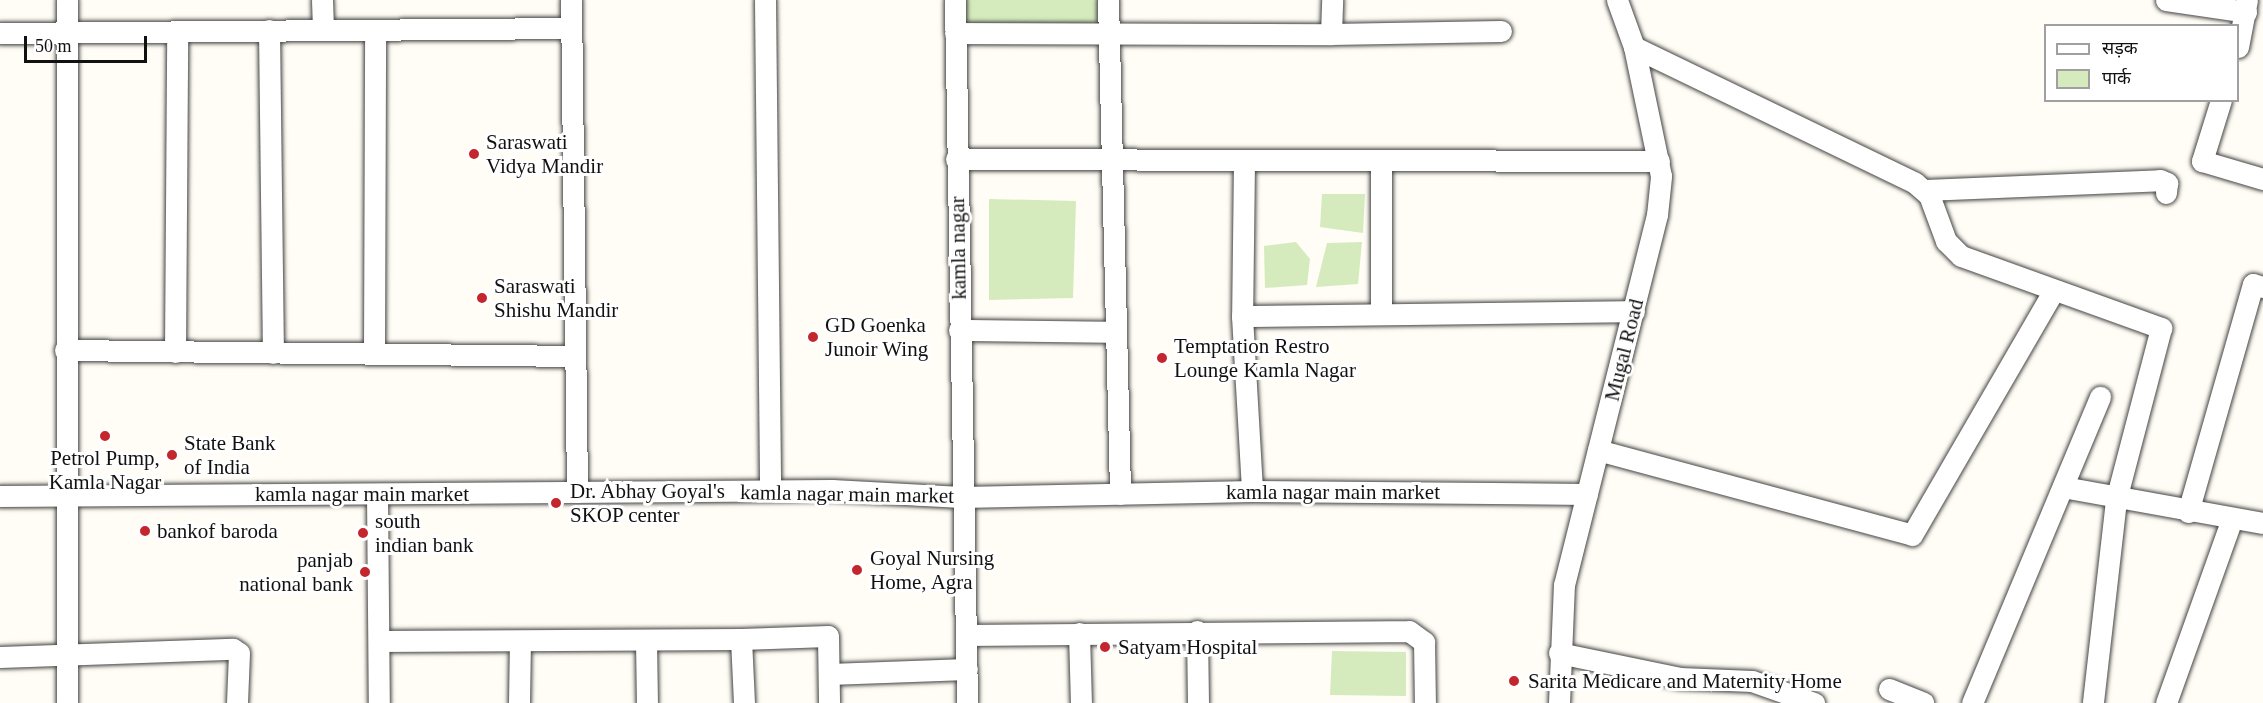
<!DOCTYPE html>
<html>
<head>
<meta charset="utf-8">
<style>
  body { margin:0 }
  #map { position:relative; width:2263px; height:703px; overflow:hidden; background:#fffdf5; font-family:"Times New Roman","Noto Sans Devanagari",serif }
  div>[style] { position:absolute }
  .green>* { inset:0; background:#d5ebbd }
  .roads { filter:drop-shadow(0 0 2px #444) drop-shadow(0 0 2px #444) }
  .minor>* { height:21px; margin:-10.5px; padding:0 10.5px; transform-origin:10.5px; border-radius:10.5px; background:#fff }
  .dots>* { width:16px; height:16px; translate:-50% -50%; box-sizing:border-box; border:3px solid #fff; border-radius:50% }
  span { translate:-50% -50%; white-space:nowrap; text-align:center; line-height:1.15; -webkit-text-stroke:6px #fff; paint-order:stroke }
  .poi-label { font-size:21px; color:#111 }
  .left { translate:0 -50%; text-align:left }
  .right { translate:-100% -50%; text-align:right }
  .street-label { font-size:21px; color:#111 }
  .legend { position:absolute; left:2044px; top:24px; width:195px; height:78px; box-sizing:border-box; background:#fff; border:2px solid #a0a0a0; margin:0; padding:8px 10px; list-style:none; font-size:18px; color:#111 }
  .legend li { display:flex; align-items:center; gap:12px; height:30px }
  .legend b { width:30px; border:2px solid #a0a0a0 }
  .scale { position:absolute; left:24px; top:36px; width:123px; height:27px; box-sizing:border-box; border:3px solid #111; border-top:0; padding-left:8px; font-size:18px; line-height:21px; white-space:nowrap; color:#111; -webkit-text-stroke:4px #fff; paint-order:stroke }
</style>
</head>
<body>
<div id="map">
  <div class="green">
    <i style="clip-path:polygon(955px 0,1108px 0,1108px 33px,955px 33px)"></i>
    <i style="clip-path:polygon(1322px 194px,1365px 194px,1363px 233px,1320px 227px)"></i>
    <i style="clip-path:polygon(989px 199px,1076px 201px,1073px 298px,989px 300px)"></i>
    <i style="clip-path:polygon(1296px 242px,1310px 259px,1307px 285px,1265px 288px,1264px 246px)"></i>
    <i style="clip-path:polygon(1362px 242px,1358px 284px,1316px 287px,1327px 243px)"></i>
    <i style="clip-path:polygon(1332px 651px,1406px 652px,1406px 696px,1330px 695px)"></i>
  </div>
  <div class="roads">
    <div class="minor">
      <i style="left:322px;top:0;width:30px;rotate:88deg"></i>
      <i style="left:571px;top:0;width:492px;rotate:89.3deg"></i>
      <i style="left:765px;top:0;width:490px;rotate:89.4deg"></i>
      <i style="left:955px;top:0;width:703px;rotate:89.02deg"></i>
      <i style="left:1108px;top:0;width:494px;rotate:88.6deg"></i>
      <i style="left:2166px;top:0;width:81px;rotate:8.5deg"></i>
      <i style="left:269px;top:30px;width:323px;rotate:89.3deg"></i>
      <i style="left:0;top:33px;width:571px;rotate:-0.5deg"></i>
      <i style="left:955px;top:33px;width:376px;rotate:0.2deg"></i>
      <i style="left:1331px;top:34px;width:34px;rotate:-88deg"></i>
      <i style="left:1331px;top:34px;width:170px;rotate:-1deg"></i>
      <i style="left:1634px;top:47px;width:312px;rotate:25.8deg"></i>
      <i style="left:1915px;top:183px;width:18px;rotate:41deg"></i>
      <i style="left:1929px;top:195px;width:49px;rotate:69.7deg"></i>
      <i style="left:1946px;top:241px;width:21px;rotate:45deg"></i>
      <i style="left:1961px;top:256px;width:213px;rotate:19.8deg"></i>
      <i style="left:2161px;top:328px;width:178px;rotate:104.7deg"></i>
      <i style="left:2116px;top:500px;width:204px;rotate:96.5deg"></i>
      <i style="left:2238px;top:47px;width:48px;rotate:-79.2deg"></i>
      <i style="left:2221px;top:100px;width:64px;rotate:107.3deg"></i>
      <i style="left:2202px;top:161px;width:64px;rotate:16.4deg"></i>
      <i style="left:956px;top:159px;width:703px;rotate:0.16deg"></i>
      <i style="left:1381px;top:161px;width:153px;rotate:90deg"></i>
      <i style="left:1244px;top:162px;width:154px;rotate:90.7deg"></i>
      <i style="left:1242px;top:316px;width:175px;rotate:86.7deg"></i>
      <i style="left:1925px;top:190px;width:235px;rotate:-2.4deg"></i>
      <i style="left:2160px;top:180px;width:8px;rotate:23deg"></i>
      <i style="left:2167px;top:183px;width:10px;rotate:96deg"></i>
      <i style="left:1242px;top:316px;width:392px;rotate:-0.7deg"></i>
      <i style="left:959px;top:330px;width:157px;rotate:0.7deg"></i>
      <i style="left:65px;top:350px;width:510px;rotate:0.67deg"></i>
      <i style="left:175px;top:352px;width:321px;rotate:-89.6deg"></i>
      <i style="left:374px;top:354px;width:324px;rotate:-89.8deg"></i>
      <i style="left:1598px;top:450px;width:325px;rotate:15.1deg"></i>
      <i style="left:1912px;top:535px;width:281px;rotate:-59.9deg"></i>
      <i style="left:2063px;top:487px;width:203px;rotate:10.2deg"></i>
      <i style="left:377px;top:494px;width:209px;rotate:89.5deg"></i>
      <i style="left:0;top:496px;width:832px;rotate:-0.41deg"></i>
      <i style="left:832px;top:490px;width:129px;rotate:3.1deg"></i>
      <i style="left:961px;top:497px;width:291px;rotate:-1.2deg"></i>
      <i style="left:1252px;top:491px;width:335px;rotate:0.5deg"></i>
      <i style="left:2188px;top:512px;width:237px;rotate:-74.1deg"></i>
      <i style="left:2253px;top:284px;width:10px;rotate:17deg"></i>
      <i style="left:1197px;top:631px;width:72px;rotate:89.2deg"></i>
      <i style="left:1079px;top:633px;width:70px;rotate:88.4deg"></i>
      <i style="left:966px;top:635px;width:443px;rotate:-0.5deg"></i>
      <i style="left:1409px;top:631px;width:19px;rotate:36deg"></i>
      <i style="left:1424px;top:642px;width:61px;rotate:89.1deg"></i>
      <i style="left:741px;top:639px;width:87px;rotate:-2deg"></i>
      <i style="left:828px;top:636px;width:67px;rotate:89.1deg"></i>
      <i style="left:379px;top:641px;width:362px;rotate:-0.3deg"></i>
      <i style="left:741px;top:639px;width:64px;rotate:87.3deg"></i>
      <i style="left:646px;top:641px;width:62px;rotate:89.1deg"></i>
      <i style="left:1559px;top:653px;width:124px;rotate:11.7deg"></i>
      <i style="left:1680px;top:678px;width:72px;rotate:2.4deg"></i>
      <i style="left:1752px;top:681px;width:66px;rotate:19.5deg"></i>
      <i style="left:0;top:657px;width:233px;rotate:-2deg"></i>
      <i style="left:233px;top:649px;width:7px;rotate:34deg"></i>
      <i style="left:239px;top:653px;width:50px;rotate:92.3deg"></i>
      <i style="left:829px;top:674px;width:138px;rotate:-2.1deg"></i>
      <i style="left:1889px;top:689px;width:37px;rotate:22deg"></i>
      <i style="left:67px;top:703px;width:703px;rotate:-90deg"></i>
      <i style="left:519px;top:703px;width:62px;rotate:-89.1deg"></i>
      <i style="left:1559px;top:703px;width:118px;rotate:-87.6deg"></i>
      <i style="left:1564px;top:585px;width:382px;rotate:-75.9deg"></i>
      <i style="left:1657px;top:215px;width:39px;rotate:-84deg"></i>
      <i style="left:1661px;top:176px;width:132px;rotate:-101.8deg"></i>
      <i style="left:1634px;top:47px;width:50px;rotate:-109.9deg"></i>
      <i style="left:1972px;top:703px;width:332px;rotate:-67.3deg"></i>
      <i style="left:2166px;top:703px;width:195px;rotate:-70.3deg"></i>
    </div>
  </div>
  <div class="dots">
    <i style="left:474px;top:154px;background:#c4262e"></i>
    <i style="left:482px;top:298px;background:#c4262e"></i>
    <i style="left:813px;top:337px;background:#c4262e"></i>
    <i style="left:1162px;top:358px;background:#c4262e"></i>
    <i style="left:105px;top:436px;background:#c4262e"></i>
    <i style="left:172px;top:455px;background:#c4262e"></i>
    <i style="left:556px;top:503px;background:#c4262e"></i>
    <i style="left:145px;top:531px;background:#c4262e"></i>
    <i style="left:363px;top:533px;background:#c4262e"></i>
    <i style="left:857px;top:570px;background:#c4262e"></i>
    <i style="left:365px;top:572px;background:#c4262e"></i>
    <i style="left:1105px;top:647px;background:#c4262e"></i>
    <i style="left:1514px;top:681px;background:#c4262e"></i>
  </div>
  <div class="poi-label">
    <span class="left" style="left:486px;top:154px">Saraswati<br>Vidya Mandir</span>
    <span class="left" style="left:494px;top:298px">Saraswati<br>Shishu Mandir</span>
    <span class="left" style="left:825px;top:337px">GD Goenka<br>Junoir Wing</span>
    <span class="left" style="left:1174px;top:358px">Temptation Restro<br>Lounge Kamla Nagar</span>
    <span class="left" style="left:184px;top:455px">State Bank<br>of India</span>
    <span style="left:105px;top:470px">Petrol Pump,<br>Kamla Nagar</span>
    <span class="left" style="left:570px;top:503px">Dr. Abhay Goyal's<br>SKOP center</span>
    <span class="left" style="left:375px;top:533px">south<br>indian bank</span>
    <span class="left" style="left:157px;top:531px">bankof baroda</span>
    <span class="left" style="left:870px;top:570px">Goyal Nursing<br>Home, Agra</span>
    <span class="right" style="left:353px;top:572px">panjab<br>national bank</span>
    <span class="left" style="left:1118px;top:647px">Satyam Hospital</span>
    <span class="left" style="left:1528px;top:681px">Sarita Medicare and Maternity Home</span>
  </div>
  <div class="street-label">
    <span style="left:958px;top:248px;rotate:-91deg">kamla nagar</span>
    <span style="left:1624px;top:350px;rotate:-76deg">Mugal Road</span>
    <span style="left:1333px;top:492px">kamla nagar main market</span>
    <span style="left:362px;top:494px">kamla nagar main market</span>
    <span style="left:847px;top:494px;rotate:1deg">kamla nagar main market</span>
  </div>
  <ul class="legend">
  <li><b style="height:8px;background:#fff"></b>सड़क</li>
  <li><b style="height:16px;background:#d5ebbd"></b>पार्क</li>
  </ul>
  <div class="scale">50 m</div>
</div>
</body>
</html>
